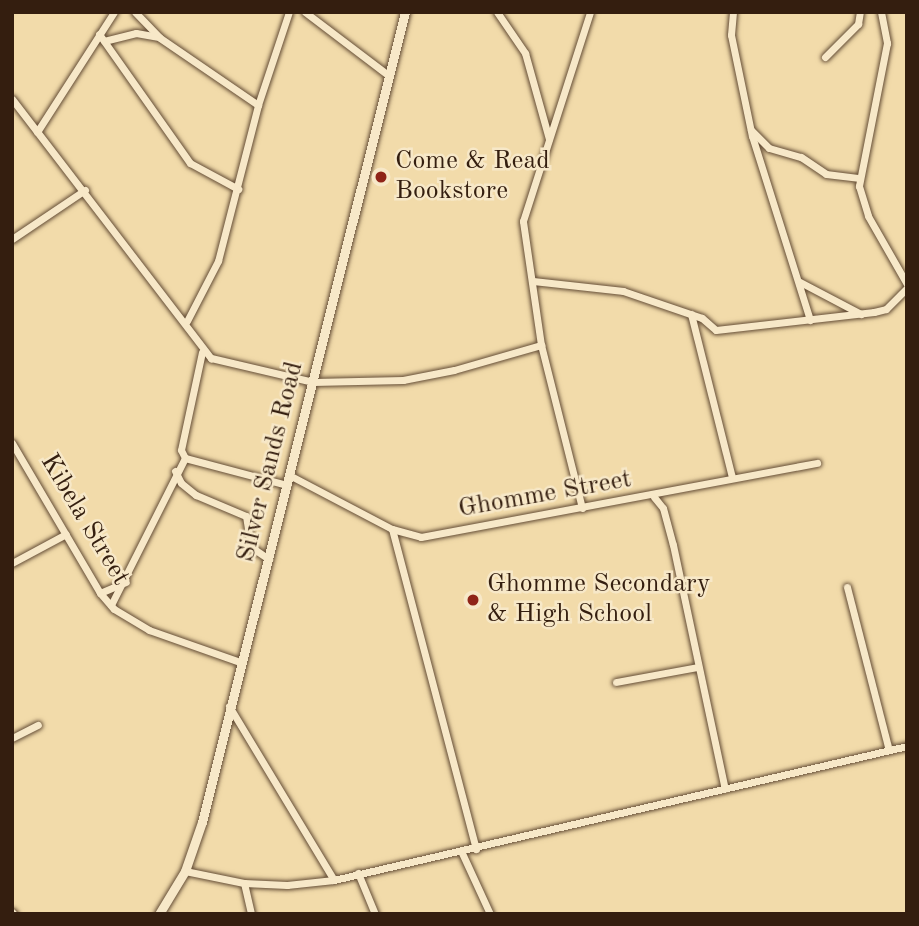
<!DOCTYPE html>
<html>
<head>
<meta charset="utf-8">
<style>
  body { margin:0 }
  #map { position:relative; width:919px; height:926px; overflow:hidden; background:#f2dbaa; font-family:"Old Standard TT",serif }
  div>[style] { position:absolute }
  .roads { filter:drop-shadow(0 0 2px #644d36) drop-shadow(0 0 2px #644d36) }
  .minor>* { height:7px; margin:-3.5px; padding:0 3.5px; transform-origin:3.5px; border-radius:3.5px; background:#f7e8c8 }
  .tertiary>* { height:9px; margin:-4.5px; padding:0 4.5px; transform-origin:4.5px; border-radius:4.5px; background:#f7e8c8 }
  .dots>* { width:19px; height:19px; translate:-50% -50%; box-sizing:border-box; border:4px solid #f7e8c8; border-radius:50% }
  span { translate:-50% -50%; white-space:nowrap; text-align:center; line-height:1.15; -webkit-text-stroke:5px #f7e8c8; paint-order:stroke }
  .poi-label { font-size:26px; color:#341e0f }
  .left { translate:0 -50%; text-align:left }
  .street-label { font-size:26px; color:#341e0f }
  .frame { position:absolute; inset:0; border:14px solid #341e0f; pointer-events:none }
</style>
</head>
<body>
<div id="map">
  <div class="roads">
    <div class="minor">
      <i style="left:135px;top:12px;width:36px;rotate:46deg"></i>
      <i style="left:160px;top:38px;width:119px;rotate:34.4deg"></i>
      <i style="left:305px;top:12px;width:104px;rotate:37.2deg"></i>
      <i style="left:497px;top:12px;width:50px;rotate:55.7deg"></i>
      <i style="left:525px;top:53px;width:89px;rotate:74.4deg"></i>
      <i style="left:733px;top:12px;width:23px;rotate:95deg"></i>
      <i style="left:731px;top:35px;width:103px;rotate:78.3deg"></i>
      <i style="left:752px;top:136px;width:193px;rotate:72.5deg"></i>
      <i style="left:881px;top:12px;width:32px;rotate:79deg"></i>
      <i style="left:887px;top:43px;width:146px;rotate:101.1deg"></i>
      <i style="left:859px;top:186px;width:31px;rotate:73deg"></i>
      <i style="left:868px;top:216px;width:78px;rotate:60.2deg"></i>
      <i style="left:99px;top:34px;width:158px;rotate:54.8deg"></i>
      <i style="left:190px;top:163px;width:55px;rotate:28.4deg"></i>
      <i style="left:104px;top:41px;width:33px;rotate:-14deg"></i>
      <i style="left:136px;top:33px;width:23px;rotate:10deg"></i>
      <i style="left:825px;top:57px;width:47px;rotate:-45deg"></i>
      <i style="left:858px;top:24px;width:12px;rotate:-81deg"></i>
      <i style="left:12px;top:99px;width:327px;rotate:52.5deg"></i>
      <i style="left:211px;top:358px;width:105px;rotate:13.2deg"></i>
      <i style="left:313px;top:382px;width:90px;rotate:-1.3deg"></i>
      <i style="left:403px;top:380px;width:52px;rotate:-11.1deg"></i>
      <i style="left:454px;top:370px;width:91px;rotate:-16deg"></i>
      <i style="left:751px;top:130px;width:25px;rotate:45deg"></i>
      <i style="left:769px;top:148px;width:33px;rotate:16deg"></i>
      <i style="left:801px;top:157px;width:30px;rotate:34deg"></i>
      <i style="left:826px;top:174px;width:32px;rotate:7deg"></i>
      <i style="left:37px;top:132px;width:143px;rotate:-57.3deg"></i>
      <i style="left:12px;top:239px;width:88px;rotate:-33.9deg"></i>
      <i style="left:533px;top:281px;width:91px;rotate:6.3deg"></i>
      <i style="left:623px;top:291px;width:83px;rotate:18.9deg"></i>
      <i style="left:702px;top:318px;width:18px;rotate:41deg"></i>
      <i style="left:716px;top:330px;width:159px;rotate:-6.5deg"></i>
      <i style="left:874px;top:312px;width:12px;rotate:-14deg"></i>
      <i style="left:886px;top:309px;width:30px;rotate:-45deg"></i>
      <i style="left:800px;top:282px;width:69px;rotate:27.7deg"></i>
      <i style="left:691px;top:314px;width:168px;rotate:75.9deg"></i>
      <i style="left:187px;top:321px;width:68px;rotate:-62.7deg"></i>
      <i style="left:218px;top:261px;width:161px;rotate:-75.6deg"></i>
      <i style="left:258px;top:105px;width:98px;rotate:-71.6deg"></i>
      <i style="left:202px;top:352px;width:100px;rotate:102.1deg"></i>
      <i style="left:181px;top:450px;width:9px;rotate:63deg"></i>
      <i style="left:185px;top:458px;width:106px;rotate:14.8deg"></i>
      <i style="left:12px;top:443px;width:174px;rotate:59.6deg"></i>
      <i style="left:100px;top:593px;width:21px;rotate:49deg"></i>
      <i style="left:114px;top:609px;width:41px;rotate:31deg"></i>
      <i style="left:149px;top:630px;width:96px;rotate:19.4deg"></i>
      <i style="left:175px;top:471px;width:13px;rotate:63deg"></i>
      <i style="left:181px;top:483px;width:19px;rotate:39deg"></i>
      <i style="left:196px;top:495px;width:54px;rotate:22.8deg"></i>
      <i style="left:246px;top:516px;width:31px;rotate:81deg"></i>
      <i style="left:251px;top:547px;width:22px;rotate:34deg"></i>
      <i style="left:291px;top:476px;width:114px;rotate:27.7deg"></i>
      <i style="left:392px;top:529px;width:30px;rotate:15deg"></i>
      <i style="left:421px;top:537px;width:403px;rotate:-10.6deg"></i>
      <i style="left:654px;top:497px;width:14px;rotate:51deg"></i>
      <i style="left:663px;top:508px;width:38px;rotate:75deg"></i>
      <i style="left:673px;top:545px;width:249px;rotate:78deg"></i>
      <i style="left:582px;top:508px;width:168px;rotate:-104.1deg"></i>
      <i style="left:541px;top:345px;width:125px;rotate:-98.3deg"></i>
      <i style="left:523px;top:221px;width:219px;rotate:-72.2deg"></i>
      <i style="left:392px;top:529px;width:331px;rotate:75.3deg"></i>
      <i style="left:12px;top:563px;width:61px;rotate:-28.2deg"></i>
      <i style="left:847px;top:587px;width:168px;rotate:75.6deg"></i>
      <i style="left:100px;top:593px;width:28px;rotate:-23deg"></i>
      <i style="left:111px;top:605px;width:165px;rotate:-63.3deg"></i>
      <i style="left:616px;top:682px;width:83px;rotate:-10.4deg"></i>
      <i style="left:229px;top:706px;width:203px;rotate:58.9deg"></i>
      <i style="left:12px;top:738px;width:29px;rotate:-27deg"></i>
      <i style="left:462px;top:853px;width:67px;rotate:65.3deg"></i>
      <i style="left:185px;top:871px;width:60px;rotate:11.5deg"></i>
      <i style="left:244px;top:883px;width:43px;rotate:2.7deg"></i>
      <i style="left:287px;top:885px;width:47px;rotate:-6.1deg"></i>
      <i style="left:334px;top:880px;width:588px;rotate:-13.16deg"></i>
      <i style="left:358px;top:873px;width:44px;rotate:67.5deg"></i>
      <i style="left:244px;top:883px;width:32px;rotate:77deg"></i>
      <i style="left:12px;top:912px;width:3px;rotate:45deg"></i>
    </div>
    <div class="tertiary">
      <i style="left:159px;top:914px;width:50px;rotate:-58.8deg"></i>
      <i style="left:185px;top:871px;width:52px;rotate:-70.9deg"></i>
      <i style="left:202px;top:822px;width:835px;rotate:-75.93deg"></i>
    </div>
  </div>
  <div class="dots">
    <i style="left:381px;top:177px;background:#8f2418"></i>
    <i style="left:473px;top:600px;background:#8f2418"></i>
  </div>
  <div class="poi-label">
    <span class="left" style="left:395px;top:177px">Come &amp; Read<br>Bookstore</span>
    <span class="left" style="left:487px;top:600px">Ghomme Secondary<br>&amp; High School</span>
  </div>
  <div class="street-label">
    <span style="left:271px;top:462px;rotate:-76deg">Silver Sands Road</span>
    <span style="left:545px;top:495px;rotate:-10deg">Ghomme Street</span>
    <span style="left:84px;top:520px;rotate:59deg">Kibela Street</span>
  </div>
  <div class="frame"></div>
</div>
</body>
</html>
